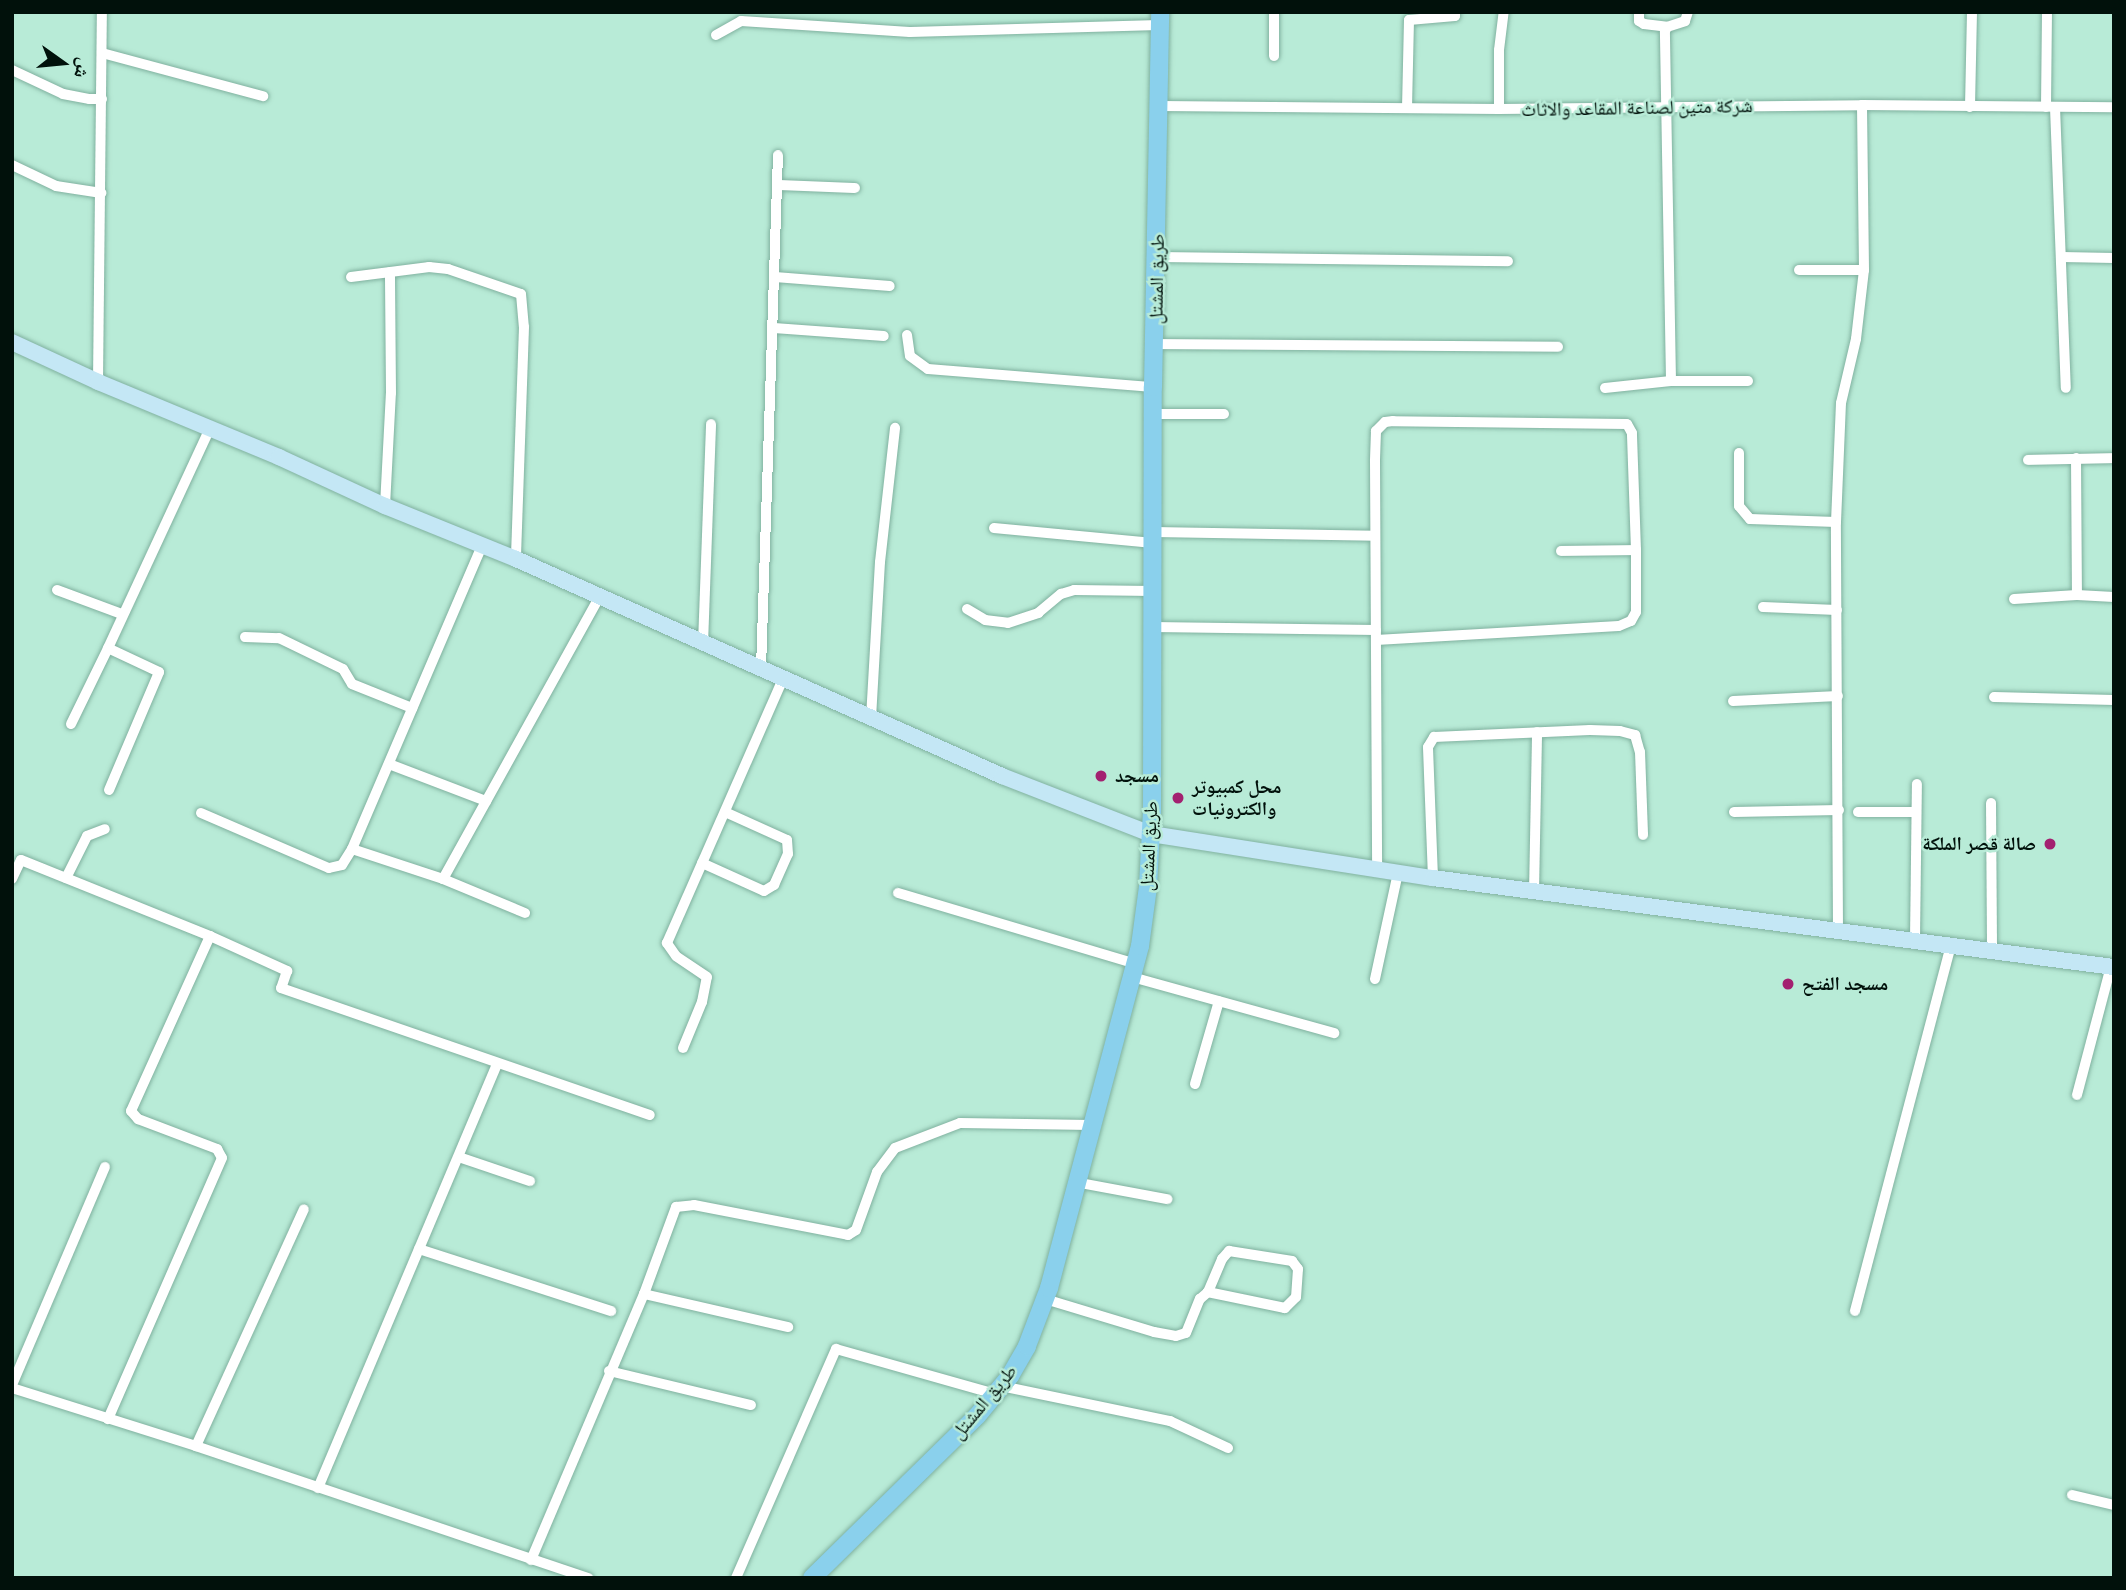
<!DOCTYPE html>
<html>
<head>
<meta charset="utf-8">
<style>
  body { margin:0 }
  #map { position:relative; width:2126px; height:1590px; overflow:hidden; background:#b8ebd7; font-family:"IBM Plex Serif","Noto Naskh Arabic",serif }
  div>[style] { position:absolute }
  .roads { filter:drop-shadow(0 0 2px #80b19f) drop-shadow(0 0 2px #80b19f) }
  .street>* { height:10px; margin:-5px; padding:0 5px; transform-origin:5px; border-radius:5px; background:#fff }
  .secondary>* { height:16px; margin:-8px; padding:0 8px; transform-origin:8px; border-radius:8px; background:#c4e7f5 }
  .primary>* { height:18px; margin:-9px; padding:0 9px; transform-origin:9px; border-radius:9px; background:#8ad0ec }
  .dots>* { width:19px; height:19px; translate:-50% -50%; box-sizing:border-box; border:4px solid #b8ebd7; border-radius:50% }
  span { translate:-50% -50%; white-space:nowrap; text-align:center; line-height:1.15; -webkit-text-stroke:5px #b8ebd7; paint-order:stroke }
  .street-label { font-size:19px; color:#01110b }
  .poi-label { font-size:19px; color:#01110b; font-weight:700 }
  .left { translate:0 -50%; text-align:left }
  .right { translate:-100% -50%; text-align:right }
  .frame { position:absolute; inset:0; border:14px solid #01110b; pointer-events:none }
  .north { position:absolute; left:28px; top:28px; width:70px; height:70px; -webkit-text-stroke:5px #b8ebd7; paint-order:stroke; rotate:105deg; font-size:19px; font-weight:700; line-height:28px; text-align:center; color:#01110b }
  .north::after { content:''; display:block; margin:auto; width:24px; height:32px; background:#01110b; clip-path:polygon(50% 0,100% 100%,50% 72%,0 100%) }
</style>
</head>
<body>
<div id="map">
  <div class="roads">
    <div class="street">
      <i style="left:1274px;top:12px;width:44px;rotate:90deg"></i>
      <i style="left:1639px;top:12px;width:9px;rotate:90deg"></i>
      <i style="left:1639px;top:21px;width:6px;rotate:31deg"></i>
      <i style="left:1644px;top:24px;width:23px;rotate:7deg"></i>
      <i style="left:716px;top:35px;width:29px;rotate:-29deg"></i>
      <i style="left:741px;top:21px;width:169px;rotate:3.7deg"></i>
      <i style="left:910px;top:32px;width:249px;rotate:-1.6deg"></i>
      <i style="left:102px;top:53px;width:167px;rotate:15deg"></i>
      <i style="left:12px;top:70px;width:56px;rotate:25.2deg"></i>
      <i style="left:63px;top:94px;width:26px;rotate:11deg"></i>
      <i style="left:89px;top:99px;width:13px"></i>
      <i style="left:1160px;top:106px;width:339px;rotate:0.5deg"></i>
      <i style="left:1499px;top:109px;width:363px;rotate:-0.6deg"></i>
      <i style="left:1862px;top:105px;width:252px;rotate:0.5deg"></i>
      <i style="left:1970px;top:107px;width:95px;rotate:-88.8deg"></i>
      <i style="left:2046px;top:107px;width:95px;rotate:-89.4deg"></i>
      <i style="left:2055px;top:107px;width:281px;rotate:87.8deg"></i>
      <i style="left:1407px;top:108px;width:88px;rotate:-88.7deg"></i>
      <i style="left:1409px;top:20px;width:46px;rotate:-5deg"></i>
      <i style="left:1455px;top:16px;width:4px;rotate:-90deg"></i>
      <i style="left:1499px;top:109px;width:59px;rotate:-90deg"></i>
      <i style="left:1499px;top:50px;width:38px;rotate:-83deg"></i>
      <i style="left:12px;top:165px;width:49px;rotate:25.5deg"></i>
      <i style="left:56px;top:186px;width:46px;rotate:8.8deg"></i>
      <i style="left:778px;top:185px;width:77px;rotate:2.2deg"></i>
      <i style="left:1158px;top:257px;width:350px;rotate:0.7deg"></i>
      <i style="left:2062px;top:257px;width:52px;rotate:1.1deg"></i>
      <i style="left:1799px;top:270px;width:65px"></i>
      <i style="left:351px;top:277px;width:79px;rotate:-7.3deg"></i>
      <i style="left:429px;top:267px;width:19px;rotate:6deg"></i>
      <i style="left:448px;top:269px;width:77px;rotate:18.9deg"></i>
      <i style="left:521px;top:294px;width:33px;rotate:85deg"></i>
      <i style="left:524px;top:327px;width:232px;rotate:92deg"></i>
      <i style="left:775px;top:277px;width:115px;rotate:4.5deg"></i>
      <i style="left:774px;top:328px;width:110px;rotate:4.2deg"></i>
      <i style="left:907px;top:335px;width:21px;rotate:82deg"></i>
      <i style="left:910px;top:356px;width:22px;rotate:36deg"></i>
      <i style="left:928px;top:369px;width:226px;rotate:4.6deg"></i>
      <i style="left:1155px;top:344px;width:403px;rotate:0.4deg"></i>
      <i style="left:1671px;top:381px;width:77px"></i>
      <i style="left:98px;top:382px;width:370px;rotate:-89.4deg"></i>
      <i style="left:1605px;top:388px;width:66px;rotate:-6.1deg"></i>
      <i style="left:1671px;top:381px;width:350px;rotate:-91deg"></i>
      <i style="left:1665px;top:31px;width:4px;rotate:-63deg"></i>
      <i style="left:1667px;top:27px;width:19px;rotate:-18deg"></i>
      <i style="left:1685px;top:21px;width:9px;rotate:-72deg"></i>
      <i style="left:1154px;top:414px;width:70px"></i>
      <i style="left:1739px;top:453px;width:53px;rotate:90deg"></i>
      <i style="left:1739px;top:506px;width:17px;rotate:50deg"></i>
      <i style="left:1750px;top:519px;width:86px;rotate:2deg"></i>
      <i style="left:2076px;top:458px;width:137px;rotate:89.6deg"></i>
      <i style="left:2028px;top:460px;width:86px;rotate:-1.3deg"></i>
      <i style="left:385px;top:506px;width:113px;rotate:-87deg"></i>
      <i style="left:391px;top:393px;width:121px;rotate:-90.5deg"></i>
      <i style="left:994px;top:528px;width:160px;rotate:5.4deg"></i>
      <i style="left:1154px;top:532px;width:221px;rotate:1deg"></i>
      <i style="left:1561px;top:551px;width:75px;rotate:-0.8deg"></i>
      <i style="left:57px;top:590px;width:69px;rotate:20.3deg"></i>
      <i style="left:2014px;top:599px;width:63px;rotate:-3.6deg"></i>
      <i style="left:2077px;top:595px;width:37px;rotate:3deg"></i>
      <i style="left:1763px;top:607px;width:74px;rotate:2.3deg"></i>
      <i style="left:967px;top:609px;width:21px;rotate:31deg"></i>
      <i style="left:985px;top:620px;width:23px;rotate:7deg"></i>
      <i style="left:1008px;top:623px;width:32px;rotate:-18deg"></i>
      <i style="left:1038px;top:613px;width:30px;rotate:-40deg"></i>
      <i style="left:1061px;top:594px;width:14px;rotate:-17deg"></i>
      <i style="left:1074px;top:590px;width:79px;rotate:0.7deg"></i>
      <i style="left:1153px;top:627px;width:223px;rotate:0.8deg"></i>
      <i style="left:245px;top:637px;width:34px;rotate:2deg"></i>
      <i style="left:279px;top:638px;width:71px;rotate:25.8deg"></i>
      <i style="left:343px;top:669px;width:17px;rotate:59deg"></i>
      <i style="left:352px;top:684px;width:65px;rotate:21.8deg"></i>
      <i style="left:1376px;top:640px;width:243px;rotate:-3.3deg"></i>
      <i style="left:1619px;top:626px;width:13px;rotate:-23deg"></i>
      <i style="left:1631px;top:621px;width:10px;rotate:-61deg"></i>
      <i style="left:1636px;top:612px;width:62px;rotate:-90deg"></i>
      <i style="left:1636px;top:550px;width:117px;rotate:-92deg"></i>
      <i style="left:1632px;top:433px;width:10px;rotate:-119deg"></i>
      <i style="left:1627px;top:424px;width:234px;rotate:-179.3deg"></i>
      <i style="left:1393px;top:421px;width:8px;rotate:173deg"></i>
      <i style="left:1385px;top:422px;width:13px;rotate:135deg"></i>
      <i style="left:1376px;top:431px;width:30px;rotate:92deg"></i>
      <i style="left:1375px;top:461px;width:408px;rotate:89.7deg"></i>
      <i style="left:703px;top:644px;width:220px;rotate:-87.9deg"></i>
      <i style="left:761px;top:669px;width:514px;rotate:-88.11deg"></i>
      <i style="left:1994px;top:697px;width:120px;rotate:1.4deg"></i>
      <i style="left:1733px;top:701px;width:105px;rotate:-2.7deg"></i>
      <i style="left:871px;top:718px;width:156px;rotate:-86.7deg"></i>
      <i style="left:880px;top:562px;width:135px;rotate:-83.6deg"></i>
      <i style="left:71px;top:724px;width:85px;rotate:-64deg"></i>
      <i style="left:389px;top:764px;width:104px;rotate:20.9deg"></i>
      <i style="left:109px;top:790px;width:128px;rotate:-67deg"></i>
      <i style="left:159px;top:672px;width:56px;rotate:-154.8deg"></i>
      <i style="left:108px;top:648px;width:242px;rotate:-65.1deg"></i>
      <i style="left:1991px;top:803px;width:147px;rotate:89.6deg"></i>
      <i style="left:1734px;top:812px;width:105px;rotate:-1.1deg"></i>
      <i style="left:1858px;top:812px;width:58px"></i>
      <i style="left:201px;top:813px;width:139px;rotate:23.3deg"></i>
      <i style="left:329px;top:868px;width:13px;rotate:-13deg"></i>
      <i style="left:342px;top:865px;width:19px;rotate:-58deg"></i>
      <i style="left:352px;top:849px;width:96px;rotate:18.2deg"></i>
      <i style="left:352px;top:849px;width:331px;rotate:-66.8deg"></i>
      <i style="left:702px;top:863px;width:68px;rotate:24.3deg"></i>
      <i style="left:764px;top:891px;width:12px;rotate:-31deg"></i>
      <i style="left:774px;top:885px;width:34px;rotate:-66deg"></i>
      <i style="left:788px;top:854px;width:14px;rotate:-94deg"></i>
      <i style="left:787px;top:840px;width:68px;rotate:-155.7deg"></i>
      <i style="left:66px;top:878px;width:47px;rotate:-63.4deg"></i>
      <i style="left:87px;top:836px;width:19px;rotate:-21deg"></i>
      <i style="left:1433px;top:878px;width:131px;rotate:-92.2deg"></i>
      <i style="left:1428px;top:747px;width:12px;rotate:-59deg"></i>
      <i style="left:1434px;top:737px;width:156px;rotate:-2.6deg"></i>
      <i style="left:1590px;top:730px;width:30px;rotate:2deg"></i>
      <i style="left:1620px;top:731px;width:16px;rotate:15deg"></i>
      <i style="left:1635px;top:735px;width:18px;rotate:74deg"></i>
      <i style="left:1640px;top:752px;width:83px;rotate:87.9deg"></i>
      <i style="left:12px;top:879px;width:21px;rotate:-65deg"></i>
      <i style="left:21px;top:860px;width:204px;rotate:21.9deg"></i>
      <i style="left:210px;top:936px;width:192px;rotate:114.3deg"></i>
      <i style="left:131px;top:1111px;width:11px;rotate:49deg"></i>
      <i style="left:138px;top:1119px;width:85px;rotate:20.8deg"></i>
      <i style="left:217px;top:1149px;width:10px;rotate:61deg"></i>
      <i style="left:222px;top:1158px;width:285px;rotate:113.6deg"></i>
      <i style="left:1534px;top:892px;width:160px;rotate:-88.9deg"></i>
      <i style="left:898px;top:893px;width:248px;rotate:16.6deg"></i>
      <i style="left:525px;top:913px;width:89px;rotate:-157.5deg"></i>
      <i style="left:443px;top:879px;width:322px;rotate:-61deg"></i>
      <i style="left:1838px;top:930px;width:408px;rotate:-90.3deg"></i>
      <i style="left:1836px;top:522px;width:119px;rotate:-87.6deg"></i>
      <i style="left:1841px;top:403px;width:66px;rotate:-76.8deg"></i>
      <i style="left:1856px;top:339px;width:69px;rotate:-83.4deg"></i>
      <i style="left:1864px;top:270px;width:165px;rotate:-90.7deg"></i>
      <i style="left:210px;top:936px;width:85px;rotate:24.4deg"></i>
      <i style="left:287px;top:971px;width:18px;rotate:109deg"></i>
      <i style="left:281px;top:988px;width:390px;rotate:19deg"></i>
      <i style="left:1915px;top:940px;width:156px;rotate:-89.3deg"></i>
      <i style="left:1132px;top:977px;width:210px;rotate:15.5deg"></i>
      <i style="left:1375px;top:979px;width:108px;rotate:-77.8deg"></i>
      <i style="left:683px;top:1048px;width:50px;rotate:-67.6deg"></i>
      <i style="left:702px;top:1002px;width:25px;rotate:-79deg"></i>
      <i style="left:707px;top:977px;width:37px;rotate:-146deg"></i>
      <i style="left:676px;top:956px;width:16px;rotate:-125deg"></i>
      <i style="left:667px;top:943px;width:288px;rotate:-66.3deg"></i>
      <i style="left:1195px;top:1084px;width:86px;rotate:-73.9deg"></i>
      <i style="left:2077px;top:1095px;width:133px;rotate:-75.2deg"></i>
      <i style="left:459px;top:1157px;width:75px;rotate:18.7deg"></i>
      <i style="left:1075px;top:1182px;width:94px;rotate:10.5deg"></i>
      <i style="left:419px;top:1249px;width:202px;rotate:17.9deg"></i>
      <i style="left:644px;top:1294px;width:148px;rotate:12.9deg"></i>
      <i style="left:1045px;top:1299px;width:114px;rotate:16.8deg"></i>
      <i style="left:1154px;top:1332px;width:22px;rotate:10deg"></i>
      <i style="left:1176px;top:1336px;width:10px;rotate:-17deg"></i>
      <i style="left:1186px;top:1333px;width:37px;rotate:-68deg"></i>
      <i style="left:1200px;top:1299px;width:11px;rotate:-41deg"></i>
      <i style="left:1208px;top:1292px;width:36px;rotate:-67deg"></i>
      <i style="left:1222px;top:1259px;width:11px;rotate:-49deg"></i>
      <i style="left:1229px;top:1251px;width:64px;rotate:9deg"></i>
      <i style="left:1292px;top:1261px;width:10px;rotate:53deg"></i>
      <i style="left:1298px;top:1269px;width:28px;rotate:94deg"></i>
      <i style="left:1296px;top:1297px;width:16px;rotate:135deg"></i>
      <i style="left:1285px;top:1308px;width:79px;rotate:-168.3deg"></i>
      <i style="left:1855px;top:1311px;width:378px;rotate:-75.3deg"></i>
      <i style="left:609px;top:1371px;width:146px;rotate:13.5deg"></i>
      <i style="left:12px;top:1385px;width:237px;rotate:-66.9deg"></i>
      <i style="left:1001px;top:1386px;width:173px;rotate:11.7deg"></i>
      <i style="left:1170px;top:1421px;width:64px;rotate:25deg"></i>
      <i style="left:12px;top:1388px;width:193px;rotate:17.5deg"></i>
      <i style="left:196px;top:1446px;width:414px;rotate:18.6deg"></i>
      <i style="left:196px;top:1446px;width:260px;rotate:-65.5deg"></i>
      <i style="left:318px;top:1488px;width:459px;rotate:-67.1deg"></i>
      <i style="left:2072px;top:1495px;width:43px;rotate:13.4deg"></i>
      <i style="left:531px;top:1560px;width:289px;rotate:-67deg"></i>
      <i style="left:644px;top:1294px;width:93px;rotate:-69.8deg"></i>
      <i style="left:676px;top:1207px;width:18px;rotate:-6deg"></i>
      <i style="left:694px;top:1205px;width:157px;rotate:11deg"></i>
      <i style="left:848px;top:1235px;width:9px;rotate:-32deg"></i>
      <i style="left:856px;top:1230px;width:62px;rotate:-70.1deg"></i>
      <i style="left:877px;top:1172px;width:30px;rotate:-53deg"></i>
      <i style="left:895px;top:1148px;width:70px;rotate:-21deg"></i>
      <i style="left:960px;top:1123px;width:131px;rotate:0.9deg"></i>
      <i style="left:736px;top:1578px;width:250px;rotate:-66.4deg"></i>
      <i style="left:836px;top:1349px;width:165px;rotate:15.8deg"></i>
    </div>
    <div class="secondary">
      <i style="left:12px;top:342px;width:95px;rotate:24.9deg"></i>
      <i style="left:98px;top:382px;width:196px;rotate:22.5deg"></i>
      <i style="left:279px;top:457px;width:117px;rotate:24.8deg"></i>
      <i style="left:385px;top:506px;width:141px;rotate:22deg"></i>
      <i style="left:516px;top:559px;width:532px;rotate:24.06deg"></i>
      <i style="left:1002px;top:776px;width:160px;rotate:21.3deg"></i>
      <i style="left:1151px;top:834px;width:285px;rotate:8.9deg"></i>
      <i style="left:1433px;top:878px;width:687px;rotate:7.45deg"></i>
    </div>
    <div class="primary">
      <i style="left:812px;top:1578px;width:231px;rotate:-44.5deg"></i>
      <i style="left:977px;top:1416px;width:52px;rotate:-50.5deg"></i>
      <i style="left:1010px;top:1376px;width:34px;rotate:-60deg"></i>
      <i style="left:1027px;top:1346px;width:62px;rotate:-69.2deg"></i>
      <i style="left:1049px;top:1288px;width:354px;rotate:-75.1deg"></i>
      <i style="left:1140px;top:946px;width:60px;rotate:-82.3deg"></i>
      <i style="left:1148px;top:887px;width:76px;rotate:-87deg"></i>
      <i style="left:1152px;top:811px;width:424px;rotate:-89.9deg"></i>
      <i style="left:1153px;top:387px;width:375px;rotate:-88.9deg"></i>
    </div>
  </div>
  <div class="dots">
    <i style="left:1101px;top:776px;background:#a32170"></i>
    <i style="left:1178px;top:798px;background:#a32170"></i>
    <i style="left:2050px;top:844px;background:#a32170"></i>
    <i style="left:1788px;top:984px;background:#a32170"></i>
  </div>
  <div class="street-label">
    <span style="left:1637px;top:108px;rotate:-1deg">شركة متين لصناعة المقاعد والاثاث</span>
    <span style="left:1157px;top:279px;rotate:-89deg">طريق المشتل</span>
    <span style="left:1149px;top:846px;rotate:-87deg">طريق المشتل</span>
    <span style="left:984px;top:1402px;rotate:-50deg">طريق المشتل</span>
  </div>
  <div class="poi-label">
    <span class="left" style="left:1115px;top:776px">مسجد</span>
    <span class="left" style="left:1192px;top:798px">محل كمبيوتر<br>والكترونيات</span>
    <span class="right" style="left:2036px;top:844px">صالة قصر الملكة</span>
    <span class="left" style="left:1802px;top:984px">مسجد الفتح</span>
  </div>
  <div class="frame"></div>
  <div class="north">ش</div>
</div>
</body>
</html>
